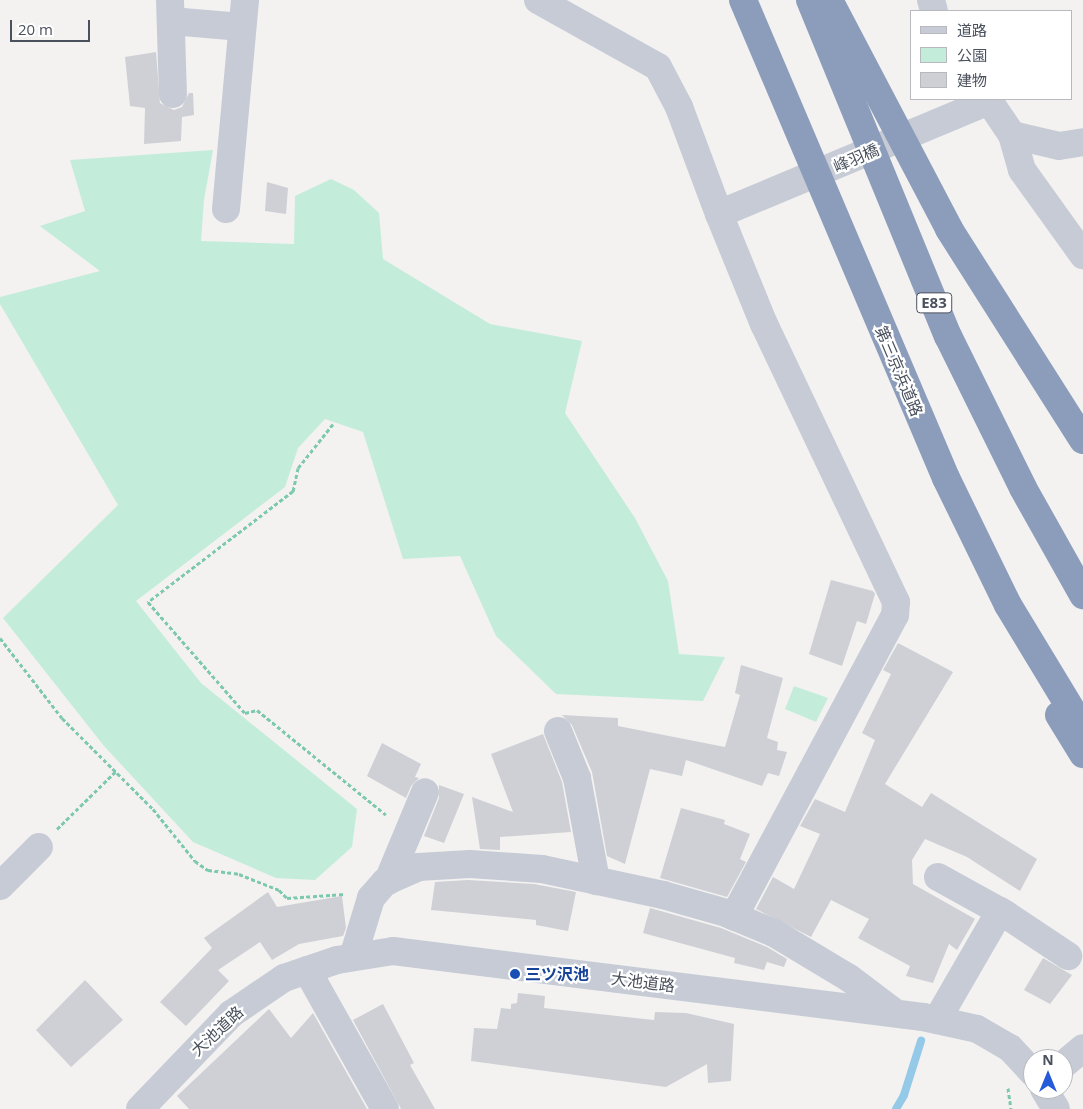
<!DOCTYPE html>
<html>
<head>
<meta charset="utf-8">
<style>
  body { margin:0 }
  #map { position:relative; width:1083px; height:1109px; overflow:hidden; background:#f3f2f1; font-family:"Open Sans","Noto Sans JP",sans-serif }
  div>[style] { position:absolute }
  .green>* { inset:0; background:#c3edda }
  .stream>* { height:8px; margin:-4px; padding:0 4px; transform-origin:4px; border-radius:4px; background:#94c9e7 }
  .building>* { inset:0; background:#ced0d5 }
  .path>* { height:3px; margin-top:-1.5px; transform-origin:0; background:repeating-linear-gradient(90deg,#7dc9af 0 4px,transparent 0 6.5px) }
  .minor>* { height:28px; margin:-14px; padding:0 14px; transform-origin:14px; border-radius:14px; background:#c6cbd5 }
  .highway>* { height:28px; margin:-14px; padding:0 14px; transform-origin:14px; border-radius:14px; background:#8c9dbc }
  .dots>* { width:14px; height:14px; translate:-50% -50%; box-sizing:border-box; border:2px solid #fff; border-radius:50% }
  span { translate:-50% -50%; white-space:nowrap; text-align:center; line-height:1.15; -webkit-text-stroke:4.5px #fff; paint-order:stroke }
  .shield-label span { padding:1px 4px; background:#fff; border:1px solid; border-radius:4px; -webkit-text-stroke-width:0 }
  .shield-label { font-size:15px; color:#4a515d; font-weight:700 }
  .street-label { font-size:16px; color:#4a515d }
  .transit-label { font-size:16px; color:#164399; font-weight:700 }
  .left { translate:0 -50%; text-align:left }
  .legend { position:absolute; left:910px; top:10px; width:162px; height:90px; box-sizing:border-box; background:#fff; border:1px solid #b7b9be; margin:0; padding:6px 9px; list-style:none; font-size:15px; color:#4a515d }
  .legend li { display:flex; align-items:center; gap:10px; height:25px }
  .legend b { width:25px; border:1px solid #b7b9be }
  .north { position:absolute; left:1023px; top:1049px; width:50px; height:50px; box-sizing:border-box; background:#fff; border:1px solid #b7b9be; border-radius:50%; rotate:0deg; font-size:14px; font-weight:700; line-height:20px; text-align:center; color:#4a515d }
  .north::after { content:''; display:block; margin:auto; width:18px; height:22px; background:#255ad9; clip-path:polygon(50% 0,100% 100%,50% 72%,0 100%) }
  .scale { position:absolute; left:10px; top:20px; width:80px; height:22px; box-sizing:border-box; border:2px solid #4a515d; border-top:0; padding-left:6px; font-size:15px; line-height:18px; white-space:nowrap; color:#4a515d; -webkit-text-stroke:4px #fff; paint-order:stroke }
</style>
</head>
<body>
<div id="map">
  <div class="green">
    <i style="clip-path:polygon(213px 150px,204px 200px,201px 241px,294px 244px,295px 196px,331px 179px,354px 190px,379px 213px,383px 259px,490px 324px,582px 341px,565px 413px,635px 518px,668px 581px,679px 654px,725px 657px,703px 701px,556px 694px,496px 636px,460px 556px,403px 559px,363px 432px,325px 419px,298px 448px,285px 487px,136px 601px,201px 683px,357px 809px,352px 847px,315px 880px,276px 878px,193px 842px,104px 746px,3px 618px,118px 505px,0 304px,0 297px,100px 271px,40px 226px,85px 211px,70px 160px)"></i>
    <i style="clip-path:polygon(794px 686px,828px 698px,816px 722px,785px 709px)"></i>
  </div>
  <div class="stream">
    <i style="left:896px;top:1109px;width:16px;rotate:-60deg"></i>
    <i style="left:904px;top:1095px;width:57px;rotate:-72.5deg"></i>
  </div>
  <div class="building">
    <i style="clip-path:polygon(156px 52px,160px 103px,174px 110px,182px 107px,189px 93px,193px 93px,194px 115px,182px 117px,181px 141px,144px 144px,145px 108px,130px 106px,125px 57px)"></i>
    <i style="clip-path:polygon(267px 182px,288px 188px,286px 214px,265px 211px)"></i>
    <i style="clip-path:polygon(831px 580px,873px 591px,875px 594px,866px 624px,857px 621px,842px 666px,809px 654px)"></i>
    <i style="clip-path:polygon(898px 643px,953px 672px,885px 784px,922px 807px,931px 793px,1037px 859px,1020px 891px,967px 857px,925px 839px,912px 860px,913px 884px,975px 919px,957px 950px,949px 944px,933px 983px,906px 976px,910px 966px,858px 938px,869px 919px,831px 900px,811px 937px,756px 909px,773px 877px,794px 889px,820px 834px,800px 826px,815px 799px,845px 812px,875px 740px,862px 733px,891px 674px,883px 670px)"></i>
    <i style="clip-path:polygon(741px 665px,783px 678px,767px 738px,778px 742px,777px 750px,787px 752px,779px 776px,768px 773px,762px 786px,686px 760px,682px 776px,650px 769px,625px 864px,607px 856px,592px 772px,572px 725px,562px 715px,618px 718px,618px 726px,725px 747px,740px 695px,735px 693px)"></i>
    <i style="clip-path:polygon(543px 734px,562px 782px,571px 832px,500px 837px,500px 850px,480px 849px,472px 797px,513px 812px,491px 754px)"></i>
    <i style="clip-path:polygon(382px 743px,421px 764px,415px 777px,419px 778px,411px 786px,406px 798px,367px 776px)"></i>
    <i style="clip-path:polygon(439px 785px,464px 794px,444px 843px,424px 836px,439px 798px)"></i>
    <i style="clip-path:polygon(681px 808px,725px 820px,724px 824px,750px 834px,740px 859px,746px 862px,727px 897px,660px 878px)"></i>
    <i style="clip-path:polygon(468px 880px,534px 884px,576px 892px,568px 931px,536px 925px,536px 920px,431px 910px,435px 882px)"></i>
    <i style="clip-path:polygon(268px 892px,277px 907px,342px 896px,346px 928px,343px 936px,299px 944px,272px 960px,260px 942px,218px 970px,229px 981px,186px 1026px,160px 1002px,212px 948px,204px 938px)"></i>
    <i style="clip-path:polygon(650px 908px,721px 928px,767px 947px,787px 959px,784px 967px,767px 962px,764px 970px,734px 963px,735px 958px,643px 933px)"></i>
    <i style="clip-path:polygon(1043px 958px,1072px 975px,1050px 1004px,1024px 990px)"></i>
    <i style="clip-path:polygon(85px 980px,123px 1020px,71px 1067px,36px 1030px)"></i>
    <i style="clip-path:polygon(518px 993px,545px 996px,544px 1008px,654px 1020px,655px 1012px,686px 1013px,734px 1024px,731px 1081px,708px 1083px,707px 1064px,666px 1087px,471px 1061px,474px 1028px,497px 1029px,501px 1008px,511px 1009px,511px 1004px,517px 1003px)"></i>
    <i style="clip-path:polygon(383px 1004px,414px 1063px,410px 1065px,435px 1109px,401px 1109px,353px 1020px)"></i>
    <i style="clip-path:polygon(269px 1009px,291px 1038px,313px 1013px,367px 1109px,189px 1109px,177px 1096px)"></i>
  </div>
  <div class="path">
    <i style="left:333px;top:424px;width:56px;rotate:128.5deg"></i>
    <i style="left:298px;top:468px;width:24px;rotate:102deg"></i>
    <i style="left:293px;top:491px;width:183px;rotate:142.6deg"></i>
    <i style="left:148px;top:602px;width:147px;rotate:48.9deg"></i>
    <i style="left:245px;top:713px;width:12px;rotate:-14deg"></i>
    <i style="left:257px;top:710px;width:166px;rotate:39.1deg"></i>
    <i style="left:0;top:638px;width:101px;rotate:52.2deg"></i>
    <i style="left:62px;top:718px;width:129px;rotate:45deg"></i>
    <i style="left:153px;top:809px;width:67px;rotate:51.1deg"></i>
    <i style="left:195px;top:861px;width:16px;rotate:35deg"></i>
    <i style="left:208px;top:870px;width:31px;rotate:7deg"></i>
    <i style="left:239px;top:874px;width:43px;rotate:21.8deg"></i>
    <i style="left:279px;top:890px;width:11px;rotate:45deg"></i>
    <i style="left:287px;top:898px;width:58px;rotate:-3.9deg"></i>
    <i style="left:57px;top:829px;width:84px;rotate:-44.5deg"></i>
    <i style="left:1008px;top:1088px;width:21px;rotate:82deg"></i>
  </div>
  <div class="minor">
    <i style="left:170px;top:0;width:94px;rotate:88.2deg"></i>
    <i style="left:538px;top:0;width:137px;rotate:29.2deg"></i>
    <i style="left:658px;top:67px;width:45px;rotate:62.3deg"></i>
    <i style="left:679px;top:107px;width:114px;rotate:69.5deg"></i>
    <i style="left:719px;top:214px;width:293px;rotate:-22.7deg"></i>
    <i style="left:989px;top:101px;width:41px;rotate:55.9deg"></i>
    <i style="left:1012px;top:135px;width:48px;rotate:13.2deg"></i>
    <i style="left:1059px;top:146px;width:24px;rotate:-9deg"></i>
    <i style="left:931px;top:0;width:11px;rotate:75deg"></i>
    <i style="left:171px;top:21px;width:71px;rotate:4.8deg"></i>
    <i style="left:1012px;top:135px;width:36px;rotate:74deg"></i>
    <i style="left:1022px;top:170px;width:105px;rotate:54.3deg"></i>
    <i style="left:226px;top:209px;width:210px;rotate:-84.8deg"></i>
    <i style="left:719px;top:214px;width:119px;rotate:67.8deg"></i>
    <i style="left:764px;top:324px;width:308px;rotate:64.6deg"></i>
    <i style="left:896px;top:602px;width:13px;rotate:94deg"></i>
    <i style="left:895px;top:615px;width:342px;rotate:118.1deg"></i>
    <i style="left:558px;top:731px;width:51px;rotate:68deg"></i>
    <i style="left:577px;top:778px;width:105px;rotate:79.5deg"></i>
    <i style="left:938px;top:877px;width:77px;rotate:28.9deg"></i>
    <i style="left:1005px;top:914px;width:76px;rotate:33.7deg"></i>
    <i style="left:388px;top:881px;width:96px;rotate:-67.4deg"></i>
    <i style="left:0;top:886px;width:55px;rotate:-45deg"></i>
    <i style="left:353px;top:957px;width:62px;rotate:-73deg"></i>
    <i style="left:371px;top:898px;width:21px;rotate:-49deg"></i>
    <i style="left:385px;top:882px;width:36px;rotate:-24deg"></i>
    <i style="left:418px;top:867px;width:52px;rotate:-3.3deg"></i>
    <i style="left:470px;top:864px;width:72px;rotate:4deg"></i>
    <i style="left:542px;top:869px;width:124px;rotate:12.1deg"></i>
    <i style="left:663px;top:895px;width:66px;rotate:15.9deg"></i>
    <i style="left:726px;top:913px;width:52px;rotate:22.6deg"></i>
    <i style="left:774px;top:933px;width:87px;rotate:31deg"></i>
    <i style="left:849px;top:978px;width:56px;rotate:37.1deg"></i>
    <i style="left:307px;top:970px;width:159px;rotate:60.7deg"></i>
    <i style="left:937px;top:1020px;width:126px;rotate:-60deg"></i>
    <i style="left:1063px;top:1065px;width:26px;rotate:-40deg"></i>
    <i style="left:1044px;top:1089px;width:23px;rotate:59deg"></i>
    <i style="left:140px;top:1109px;width:132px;rotate:-46.2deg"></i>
    <i style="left:231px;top:1014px;width:64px;rotate:-34.2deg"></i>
    <i style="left:284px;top:978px;width:56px;rotate:-18.8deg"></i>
    <i style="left:337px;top:960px;width:57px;rotate:-9.1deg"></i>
    <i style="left:393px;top:951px;width:534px;rotate:7.1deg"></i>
    <i style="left:923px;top:1017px;width:55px;rotate:12.5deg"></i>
    <i style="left:977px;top:1029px;width:38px;rotate:30deg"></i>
    <i style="left:1010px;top:1048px;width:34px;rotate:47deg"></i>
  </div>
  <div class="highway">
    <i style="left:743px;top:0;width:519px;rotate:66.99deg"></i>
    <i style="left:946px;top:478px;width:141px;rotate:64deg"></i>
    <i style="left:1008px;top:605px;width:145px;rotate:58.8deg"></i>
    <i style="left:810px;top:0;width:363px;rotate:67.7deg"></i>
    <i style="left:948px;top:336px;width:169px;rotate:63.7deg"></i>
    <i style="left:1023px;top:488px;width:123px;rotate:60.7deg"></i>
    <i style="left:829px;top:0;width:259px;rotate:62.3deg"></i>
    <i style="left:949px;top:229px;width:250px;rotate:57.6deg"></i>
    <i style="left:1059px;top:715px;width:46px;rotate:58.4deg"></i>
  </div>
  <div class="dots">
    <i style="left:515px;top:974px;background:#1a4fb4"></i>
  </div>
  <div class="shield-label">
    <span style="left:934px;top:303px">E83</span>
  </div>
  <div class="street-label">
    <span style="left:856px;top:158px;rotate:-23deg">峰羽橋</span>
    <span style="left:899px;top:371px;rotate:67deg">第三京浜道路</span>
    <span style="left:643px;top:982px;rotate:7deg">大池道路</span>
    <span style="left:217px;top:1031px;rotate:-43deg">大池道路</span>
  </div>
  <div class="transit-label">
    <span class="left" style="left:525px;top:974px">三ツ沢池</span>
  </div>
  <ul class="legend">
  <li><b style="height:6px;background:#c6cbd5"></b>道路</li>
  <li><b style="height:14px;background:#c3edda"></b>公園</li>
  <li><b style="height:14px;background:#ced0d5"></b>建物</li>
  </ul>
  <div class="north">N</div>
  <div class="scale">20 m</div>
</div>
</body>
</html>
